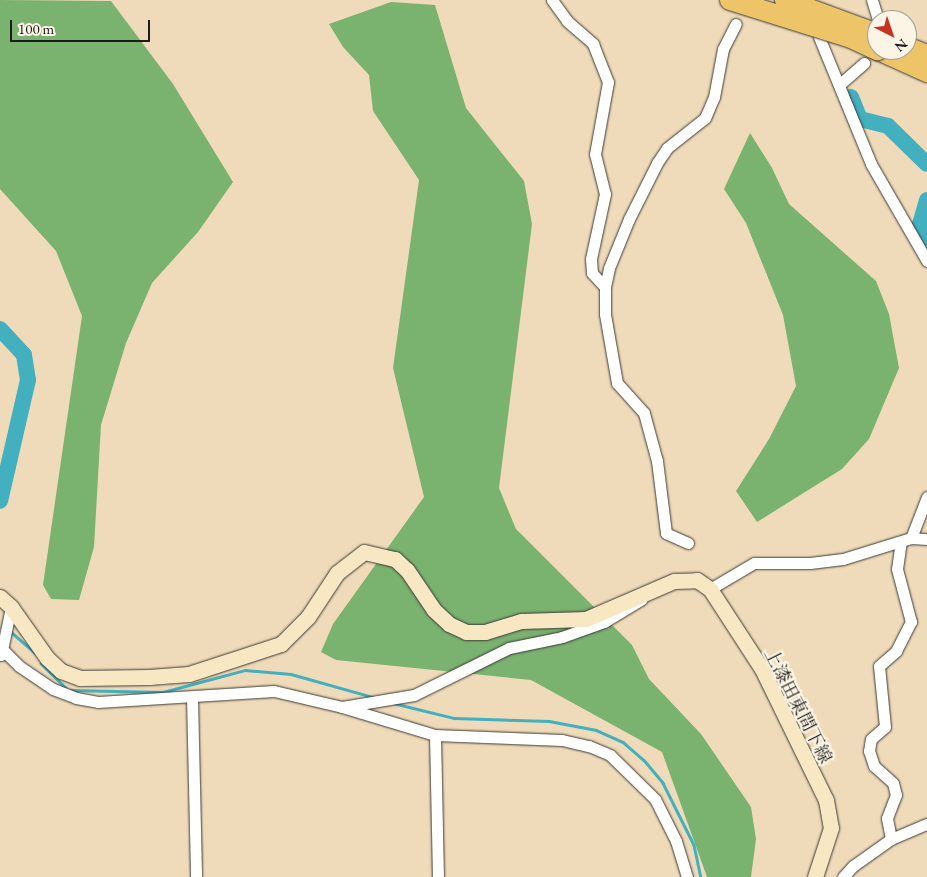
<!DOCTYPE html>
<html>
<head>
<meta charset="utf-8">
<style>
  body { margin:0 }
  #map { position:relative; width:927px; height:877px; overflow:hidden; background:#efdbb9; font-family:"EB Garamond","Noto Serif JP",serif }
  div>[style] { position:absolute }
  .forest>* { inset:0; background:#7ab270 }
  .stream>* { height:2.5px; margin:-1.25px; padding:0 1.25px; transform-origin:1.25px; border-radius:1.25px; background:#42b0be }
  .river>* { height:16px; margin:-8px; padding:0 8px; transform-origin:8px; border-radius:8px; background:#42b0be }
  .roads { filter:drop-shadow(0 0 1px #3c3934) drop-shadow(0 0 1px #3c3934) }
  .minor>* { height:11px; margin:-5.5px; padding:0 5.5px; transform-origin:5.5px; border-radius:5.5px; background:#fff }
  .secondary>* { height:15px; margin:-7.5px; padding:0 7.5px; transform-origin:7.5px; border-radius:7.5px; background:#f8e7c3 }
  .motorway>* { height:20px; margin:-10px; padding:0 10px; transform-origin:10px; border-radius:10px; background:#eec469 }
  .bridges { filter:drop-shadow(0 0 1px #3c3934) drop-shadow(0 0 1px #3c3934) }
  .motorway-bridge>* { height:20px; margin:-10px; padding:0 10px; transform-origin:10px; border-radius:10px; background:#eec469 }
  span { translate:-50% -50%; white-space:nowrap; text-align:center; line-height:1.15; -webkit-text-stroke:4.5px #fcf5e5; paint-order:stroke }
  .street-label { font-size:18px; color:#1c1c1c }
  .north { position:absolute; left:867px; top:10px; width:50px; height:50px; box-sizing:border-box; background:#fcf5e5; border:1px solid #a29e95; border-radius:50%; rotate:139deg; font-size:14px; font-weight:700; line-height:20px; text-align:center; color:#1c1c1c }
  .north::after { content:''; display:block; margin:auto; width:18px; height:22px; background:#c8321e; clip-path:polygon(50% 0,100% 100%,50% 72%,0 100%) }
  .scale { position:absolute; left:10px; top:20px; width:140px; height:22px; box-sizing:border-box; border:2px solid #1c1c1c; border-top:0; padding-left:6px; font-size:15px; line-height:18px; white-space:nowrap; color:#1c1c1c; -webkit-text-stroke:4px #fcf5e5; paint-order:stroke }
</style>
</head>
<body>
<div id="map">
  <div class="forest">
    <i style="clip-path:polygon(0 0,111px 1px,173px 84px,233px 182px,198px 232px,152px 283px,126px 343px,101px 425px,94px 547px,79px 600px,51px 599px,43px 585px,82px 316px,56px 251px,0 189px)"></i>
    <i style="clip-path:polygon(391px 2px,435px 5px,466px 108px,524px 181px,532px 224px,499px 488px,516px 529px,632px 645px,649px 679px,701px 734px,751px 807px,756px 839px,751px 877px,707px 877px,662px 752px,531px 680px,336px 660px,321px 652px,333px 624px,424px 497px,393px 368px,419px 180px,373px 111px,369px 75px,343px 47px,329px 24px)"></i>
    <i style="clip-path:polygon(750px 133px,772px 168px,789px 204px,876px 281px,889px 314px,899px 368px,869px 439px,842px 469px,757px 522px,736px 491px,769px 439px,796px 386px,783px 315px,746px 223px,724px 189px)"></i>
  </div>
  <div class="stream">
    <i style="left:10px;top:631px;width:35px;rotate:41deg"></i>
    <i style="left:41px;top:663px;width:38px;rotate:45deg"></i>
    <i style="left:68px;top:690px;width:95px;rotate:1.2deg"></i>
    <i style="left:163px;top:692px;width:85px;rotate:-15deg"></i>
    <i style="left:245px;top:670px;width:46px;rotate:5deg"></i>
    <i style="left:291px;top:674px;width:85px;rotate:15.7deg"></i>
    <i style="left:393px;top:703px;width:63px;rotate:13.8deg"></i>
    <i style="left:454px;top:718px;width:95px;rotate:1.8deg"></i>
    <i style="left:549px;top:721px;width:48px;rotate:10.8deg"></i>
    <i style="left:596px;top:730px;width:30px;rotate:24deg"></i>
    <i style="left:623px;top:742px;width:28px;rotate:41deg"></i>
    <i style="left:644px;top:760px;width:30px;rotate:50deg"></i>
    <i style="left:663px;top:783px;width:69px;rotate:63.4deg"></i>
    <i style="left:694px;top:845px;width:33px;rotate:78deg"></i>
  </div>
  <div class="river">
    <i style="left:851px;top:97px;width:24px;rotate:68deg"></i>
    <i style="left:860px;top:119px;width:29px;rotate:14deg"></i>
    <i style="left:888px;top:126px;width:54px;rotate:44.3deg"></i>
    <i style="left:927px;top:200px;width:25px;rotate:106deg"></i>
    <i style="left:920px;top:224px;width:15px;rotate:82deg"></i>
    <i style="left:922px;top:239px;width:8px;rotate:50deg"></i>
    <i style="left:0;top:329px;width:35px;rotate:47deg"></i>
    <i style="left:24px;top:355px;width:25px;rotate:81deg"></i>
    <i style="left:28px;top:380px;width:124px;rotate:103deg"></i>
  </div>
  <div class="roads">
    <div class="minor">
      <i style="left:552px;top:0;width:26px;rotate:54deg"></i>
      <i style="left:567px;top:21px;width:35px;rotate:41deg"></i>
      <i style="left:593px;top:44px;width:41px;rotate:68.5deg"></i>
      <i style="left:608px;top:82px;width:73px;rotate:100.2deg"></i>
      <i style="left:595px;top:154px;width:41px;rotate:76deg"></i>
      <i style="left:605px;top:194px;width:66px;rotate:102.2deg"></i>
      <i style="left:591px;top:259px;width:14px;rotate:86deg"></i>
      <i style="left:592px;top:273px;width:19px;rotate:47deg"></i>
      <i style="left:872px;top:0;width:21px;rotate:73deg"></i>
      <i style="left:819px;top:37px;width:137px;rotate:67.7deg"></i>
      <i style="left:871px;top:164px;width:112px;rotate:60deg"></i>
      <i style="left:840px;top:84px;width:32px;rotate:-41deg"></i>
      <i style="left:911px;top:538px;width:44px;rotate:-68.7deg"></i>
      <i style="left:688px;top:543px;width:24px;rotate:-156deg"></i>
      <i style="left:666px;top:533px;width:73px;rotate:-97.1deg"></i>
      <i style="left:657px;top:461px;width:50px;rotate:-105.2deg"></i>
      <i style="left:644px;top:413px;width:40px;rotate:-132deg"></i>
      <i style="left:617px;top:383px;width:70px;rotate:-99.9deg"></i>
      <i style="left:605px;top:314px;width:27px;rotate:-90deg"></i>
      <i style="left:605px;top:287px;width:19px;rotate:-78deg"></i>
      <i style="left:609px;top:268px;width:53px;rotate:-67.8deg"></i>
      <i style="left:629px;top:219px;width:63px;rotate:-63.4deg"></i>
      <i style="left:657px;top:163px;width:18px;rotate:-56deg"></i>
      <i style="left:667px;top:148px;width:48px;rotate:-38.3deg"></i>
      <i style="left:705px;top:118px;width:23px;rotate:-67deg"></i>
      <i style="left:714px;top:97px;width:49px;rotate:-79.4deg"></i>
      <i style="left:723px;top:49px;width:28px;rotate:-63deg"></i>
      <i style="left:710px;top:589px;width:51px;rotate:-30.6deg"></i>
      <i style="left:754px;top:563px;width:56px"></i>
      <i style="left:810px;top:563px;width:33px;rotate:-7deg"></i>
      <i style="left:843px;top:559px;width:71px;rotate:-17.2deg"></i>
      <i style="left:911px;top:538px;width:16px;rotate:4deg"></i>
      <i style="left:2px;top:649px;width:24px;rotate:45deg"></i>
      <i style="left:19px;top:666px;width:41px;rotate:34.1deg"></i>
      <i style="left:53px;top:689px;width:25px;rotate:21deg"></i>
      <i style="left:76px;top:698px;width:22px;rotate:10deg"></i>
      <i style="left:98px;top:702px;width:176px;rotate:-3.6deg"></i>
      <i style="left:274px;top:691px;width:70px;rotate:13.2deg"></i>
      <i style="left:342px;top:707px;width:97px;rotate:16.8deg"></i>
      <i style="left:435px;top:735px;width:127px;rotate:2.3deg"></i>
      <i style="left:562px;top:740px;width:28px;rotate:13deg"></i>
      <i style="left:589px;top:746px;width:23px;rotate:23deg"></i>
      <i style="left:610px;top:755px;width:63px;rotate:44.4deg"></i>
      <i style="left:655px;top:799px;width:47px;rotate:63.4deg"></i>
      <i style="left:676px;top:841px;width:38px;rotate:73deg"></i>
      <i style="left:1px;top:655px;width:49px;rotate:-78.2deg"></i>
      <i style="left:192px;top:697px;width:180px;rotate:88.7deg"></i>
      <i style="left:342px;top:707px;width:73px;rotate:-9.5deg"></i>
      <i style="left:414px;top:695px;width:106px;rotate:-26.3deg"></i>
      <i style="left:509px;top:648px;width:54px;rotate:-11.7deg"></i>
      <i style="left:562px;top:637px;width:45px;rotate:-19.7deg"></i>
      <i style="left:604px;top:622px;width:44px;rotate:-31.2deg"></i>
      <i style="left:435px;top:735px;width:142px;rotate:88.8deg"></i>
      <i style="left:891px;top:839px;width:21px;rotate:-101deg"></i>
      <i style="left:887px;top:818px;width:25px;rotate:-69deg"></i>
      <i style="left:896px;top:795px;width:12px;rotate:-104deg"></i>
      <i style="left:893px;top:783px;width:25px;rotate:-138deg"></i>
      <i style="left:874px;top:766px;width:16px;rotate:-108deg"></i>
      <i style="left:869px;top:751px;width:12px;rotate:-81deg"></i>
      <i style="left:871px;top:739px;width:18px;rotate:-41deg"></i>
      <i style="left:885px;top:727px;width:61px;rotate:-95.6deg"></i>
      <i style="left:879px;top:666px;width:23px;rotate:-41deg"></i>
      <i style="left:896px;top:651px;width:33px;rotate:-63deg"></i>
      <i style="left:911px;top:622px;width:55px;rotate:-104.8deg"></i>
      <i style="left:897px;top:569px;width:27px;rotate:-82deg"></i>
      <i style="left:843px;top:877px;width:15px;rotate:-48deg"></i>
      <i style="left:853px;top:866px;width:47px;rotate:-35.4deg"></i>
      <i style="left:891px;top:839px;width:39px;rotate:-23deg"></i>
    </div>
    <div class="secondary">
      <i style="left:0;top:597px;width:15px;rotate:42deg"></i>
      <i style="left:11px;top:607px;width:62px;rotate:54.8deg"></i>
      <i style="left:47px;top:658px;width:19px;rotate:43deg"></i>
      <i style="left:61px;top:671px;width:20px;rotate:20deg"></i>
      <i style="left:80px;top:678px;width:69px;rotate:-0.8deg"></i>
      <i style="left:149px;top:677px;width:40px;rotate:-4.3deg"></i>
      <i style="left:189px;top:674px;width:97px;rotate:-18.1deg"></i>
      <i style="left:281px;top:644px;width:38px;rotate:-45deg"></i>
      <i style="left:308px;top:617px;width:53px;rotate:-56.6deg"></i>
      <i style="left:337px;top:573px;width:34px;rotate:-38deg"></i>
      <i style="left:364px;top:552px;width:32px;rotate:13deg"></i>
      <i style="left:395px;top:559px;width:16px;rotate:43deg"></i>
      <i style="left:407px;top:570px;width:48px;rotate:56deg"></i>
      <i style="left:434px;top:610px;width:21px;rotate:43deg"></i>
      <i style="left:449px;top:624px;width:19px;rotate:25deg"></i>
      <i style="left:466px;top:632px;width:19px"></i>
      <i style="left:485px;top:632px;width:38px;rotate:-17deg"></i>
      <i style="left:521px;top:621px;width:65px;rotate:-1.8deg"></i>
      <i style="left:586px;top:619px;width:96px;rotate:-23.4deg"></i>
      <i style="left:674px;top:581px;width:23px;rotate:-2deg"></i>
      <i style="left:697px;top:580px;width:16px;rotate:35deg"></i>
      <i style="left:710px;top:589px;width:95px;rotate:57deg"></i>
      <i style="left:762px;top:669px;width:146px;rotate:64deg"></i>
      <i style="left:826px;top:800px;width:28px;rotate:80deg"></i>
      <i style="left:831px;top:828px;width:52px;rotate:108.1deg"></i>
    </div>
    <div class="motorway">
      <i style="left:907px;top:47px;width:22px;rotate:22deg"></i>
      <i style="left:878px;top:50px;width:54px;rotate:24.2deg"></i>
    </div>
  </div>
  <div class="bridges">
    <div class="motorway-bridge">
      <i style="left:730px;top:0;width:127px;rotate:17.4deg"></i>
      <i style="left:851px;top:38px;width:29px;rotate:25deg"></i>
      <i style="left:785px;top:0;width:98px;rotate:20.3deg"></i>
    </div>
  </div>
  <div class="street-label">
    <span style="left:798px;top:706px;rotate:63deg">上漆田東間下線</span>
  </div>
  <div class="north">N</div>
  <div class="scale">100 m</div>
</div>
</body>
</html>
